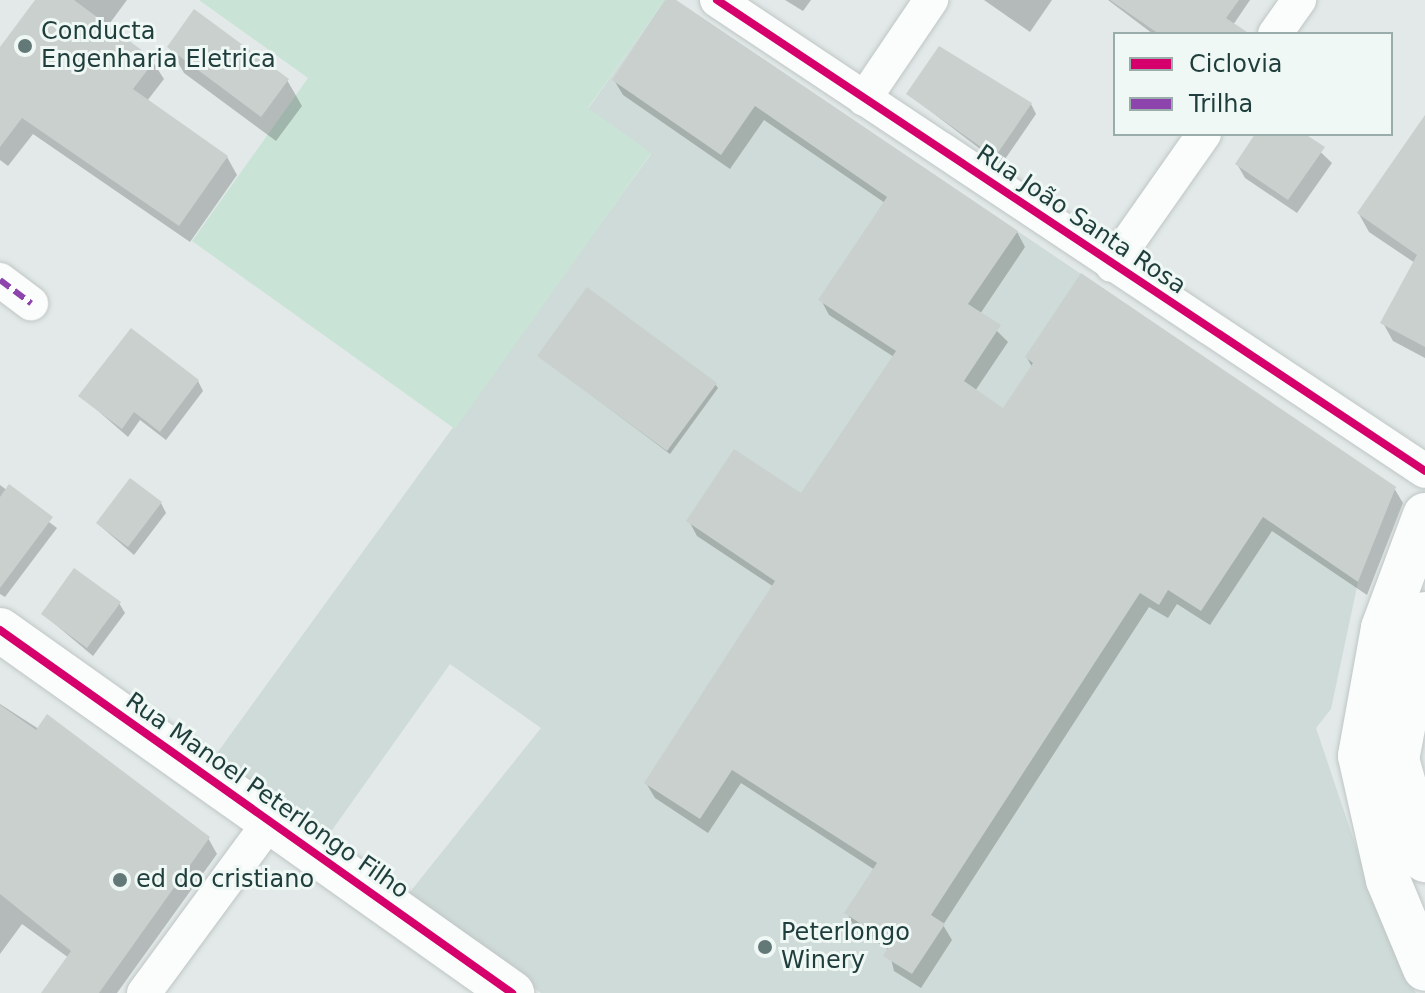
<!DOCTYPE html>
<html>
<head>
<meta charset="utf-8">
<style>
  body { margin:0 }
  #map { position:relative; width:1425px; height:993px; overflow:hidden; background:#e2e9e8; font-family:"DejaVu Sans",sans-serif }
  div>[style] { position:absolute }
  .built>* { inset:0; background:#cfdbd8 }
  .green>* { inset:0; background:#c9e4d7 }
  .shadow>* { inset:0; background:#0003 }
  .building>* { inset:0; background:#c9d0ce }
  .roads { filter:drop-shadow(0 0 2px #bfc6c5) drop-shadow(0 0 2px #bfc6c5) }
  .street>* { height:34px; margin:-17px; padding:0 17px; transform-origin:17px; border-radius:17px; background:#fbfcfc }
  .secondary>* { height:44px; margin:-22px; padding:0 22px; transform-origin:22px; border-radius:22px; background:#fbfcfc }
  .quiet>* { height:6px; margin-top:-3px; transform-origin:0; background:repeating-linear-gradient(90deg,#8e44ad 0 12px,transparent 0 18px) }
  .cycleway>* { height:8px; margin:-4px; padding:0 4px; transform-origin:4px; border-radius:4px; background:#d6006c }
  .dots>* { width:22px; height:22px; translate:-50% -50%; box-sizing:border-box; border:4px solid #eff8f5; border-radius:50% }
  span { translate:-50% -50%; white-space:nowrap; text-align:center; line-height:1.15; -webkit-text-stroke:6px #eff8f5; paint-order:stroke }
  .poi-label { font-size:24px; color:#1e3d3b }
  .left { translate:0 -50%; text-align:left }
  .street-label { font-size:24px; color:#1e3d3b }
  .legend { position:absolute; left:1113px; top:32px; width:280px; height:104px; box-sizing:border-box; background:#eff8f5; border:2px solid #9badab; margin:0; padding:10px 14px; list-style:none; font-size:24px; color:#1e3d3b }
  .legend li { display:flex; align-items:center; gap:16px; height:40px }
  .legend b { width:40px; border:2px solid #9badab }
</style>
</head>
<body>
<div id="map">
  <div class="built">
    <i style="clip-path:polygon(665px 0,676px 0,1396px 487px,1358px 582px,1331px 709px,1316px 728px,1376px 906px,1416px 993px,541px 993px,406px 897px,541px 728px,450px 664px,325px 840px,212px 760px,651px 154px,588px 109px)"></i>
  </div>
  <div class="green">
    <i style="clip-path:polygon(199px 0,665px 0,588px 108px,651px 153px,455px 429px,192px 241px,308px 78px)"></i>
  </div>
  <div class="shadow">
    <i style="clip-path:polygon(41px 0,127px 0,107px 27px,153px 62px,164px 79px,147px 101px,227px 157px,237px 175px,190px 242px,33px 134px,8px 166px,0 160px,0 55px)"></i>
    <i style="clip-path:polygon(668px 0,1017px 232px,1025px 247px,980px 314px,1008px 342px,975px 391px,1004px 411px,1032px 367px,1027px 358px,1394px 488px,1403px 503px,1367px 595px,1272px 531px,1210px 625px,1177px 604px,1168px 618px,1149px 607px,943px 925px,952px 940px,921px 988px,894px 971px,889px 950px,855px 928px,847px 913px,875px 870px,741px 783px,708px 833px,655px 798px,646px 783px,774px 587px,697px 536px,689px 521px,802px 496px,894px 357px,829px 315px,821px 300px,885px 203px,764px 120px,730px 169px,623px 95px,614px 80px)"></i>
    <i style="clip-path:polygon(785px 0,811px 0,803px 11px)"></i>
    <i style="clip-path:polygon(984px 0,1052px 0,1030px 32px)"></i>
    <i style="clip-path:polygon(1108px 0,1250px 0,1233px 25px,1239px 34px,1153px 34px)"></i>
    <i style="clip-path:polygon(169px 47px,287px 80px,302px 106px,276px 141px,184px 73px)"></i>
    <i style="clip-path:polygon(908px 94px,1031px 104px,1036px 114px,1001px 165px)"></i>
    <i style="clip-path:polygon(1425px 118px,1425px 358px,1393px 341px,1383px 323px,1415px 263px,1369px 232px,1359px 214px)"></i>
    <i style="clip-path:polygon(1258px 134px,1302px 134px,1332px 163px,1297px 213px,1245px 178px,1237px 164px)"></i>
    <i style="clip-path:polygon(539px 356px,715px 384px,718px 388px,670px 454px)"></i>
    <i style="clip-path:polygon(198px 381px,203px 391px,166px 440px,140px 420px,128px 437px,81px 396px)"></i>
    <i style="clip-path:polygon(0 485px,57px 528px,5px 597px,0 594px)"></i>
    <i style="clip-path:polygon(161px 503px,166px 513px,134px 555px,98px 524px)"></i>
    <i style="clip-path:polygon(119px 603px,125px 613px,93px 656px,43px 614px)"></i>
    <i style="clip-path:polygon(0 704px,208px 838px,217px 854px,117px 993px,43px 993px,69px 958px,22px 924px,0 954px)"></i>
  </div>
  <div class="building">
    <i style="clip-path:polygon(35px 0,74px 0,155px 60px,133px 89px,228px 156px,179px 226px,22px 118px,0 147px,0 47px)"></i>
    <i style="clip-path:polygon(665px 0,676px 0,1018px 231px,968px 304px,1001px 325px,964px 381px,1003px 408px,1033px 363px,1025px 357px,1081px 273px,1396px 487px,1358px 582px,1263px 517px,1201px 611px,1168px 590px,1159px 605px,1140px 593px,931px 915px,945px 924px,912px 974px,883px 956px,891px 943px,844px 913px,877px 863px,732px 770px,700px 819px,644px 783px,775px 581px,686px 521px,734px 449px,801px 493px,896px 351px,818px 300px,887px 197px,755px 106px,721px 155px,612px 80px)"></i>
    <i style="clip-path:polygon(1110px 0,1239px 0,1226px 18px,1250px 34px,1159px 34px)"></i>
    <i style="clip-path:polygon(194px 9px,289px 79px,261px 117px,167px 47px)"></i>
    <i style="clip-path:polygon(939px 46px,1032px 103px,995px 157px,906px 94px)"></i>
    <i style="clip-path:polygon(1425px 115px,1425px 347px,1380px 323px,1417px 255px,1357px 213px)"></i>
    <i style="clip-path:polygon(1255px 134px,1305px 134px,1325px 147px,1288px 200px,1235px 164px)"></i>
    <i style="clip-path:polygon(587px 287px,717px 383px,667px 451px,537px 356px)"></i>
    <i style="clip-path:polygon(131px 328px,199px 380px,160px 432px,134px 412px,122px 429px,78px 396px)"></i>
    <i style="clip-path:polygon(130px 478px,162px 502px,128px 547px,96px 523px)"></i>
    <i style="clip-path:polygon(9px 484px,53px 517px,0 588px,0 497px)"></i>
    <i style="clip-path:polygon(74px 568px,121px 602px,87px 648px,41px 614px)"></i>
    <i style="clip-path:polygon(0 705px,36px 730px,47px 714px,210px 837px,99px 993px,41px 993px,71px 951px,0 894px)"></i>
  </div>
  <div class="roads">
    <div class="street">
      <i style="left:717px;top:0;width:850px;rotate:33.63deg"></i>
      <i style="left:1275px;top:34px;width:42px;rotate:-54.8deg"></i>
      <i style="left:864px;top:99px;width:120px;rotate:-55.9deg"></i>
      <i style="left:1112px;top:265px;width:160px;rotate:-54.9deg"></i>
      <i style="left:0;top:280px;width:39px;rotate:37deg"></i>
      <i style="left:144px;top:993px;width:211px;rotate:-53.7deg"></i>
    </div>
    <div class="secondary">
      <i style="left:1425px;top:515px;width:121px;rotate:110.4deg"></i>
      <i style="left:1383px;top:628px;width:130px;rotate:100.2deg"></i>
      <i style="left:1360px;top:756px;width:127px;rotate:77.3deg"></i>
      <i style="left:1388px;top:880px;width:96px;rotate:67.4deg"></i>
      <i style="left:1425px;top:614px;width:148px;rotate:100.9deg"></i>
      <i style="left:1397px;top:759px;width:105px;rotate:74.5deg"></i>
      <i style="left:0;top:630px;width:628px;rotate:35.34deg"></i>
    </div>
  </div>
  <div class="quiet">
    <i style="left:0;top:280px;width:39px;rotate:37deg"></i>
  </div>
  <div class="cycleway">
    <i style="left:717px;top:0;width:850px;rotate:33.63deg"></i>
    <i style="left:0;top:630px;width:628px;rotate:35.34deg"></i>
  </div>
  <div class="dots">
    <i style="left:25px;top:46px;background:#637978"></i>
    <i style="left:120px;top:880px;background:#637978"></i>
    <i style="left:765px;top:947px;background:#637978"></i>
  </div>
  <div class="poi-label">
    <span class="left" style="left:41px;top:46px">Conducta<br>Engenharia Eletrica</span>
    <span class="left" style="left:136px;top:880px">ed do cristiano</span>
    <span class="left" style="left:781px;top:947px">Peterlongo<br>Winery</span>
  </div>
  <div class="street-label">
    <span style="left:1081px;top:220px;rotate:34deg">Rua João Santa Rosa</span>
    <span style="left:267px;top:796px;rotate:35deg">Rua Manoel Peterlongo Filho</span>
  </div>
  <ul class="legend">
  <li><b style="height:10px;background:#d6006c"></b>Ciclovia</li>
  <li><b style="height:10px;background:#8e44ad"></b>Trilha</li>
  </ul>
</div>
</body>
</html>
